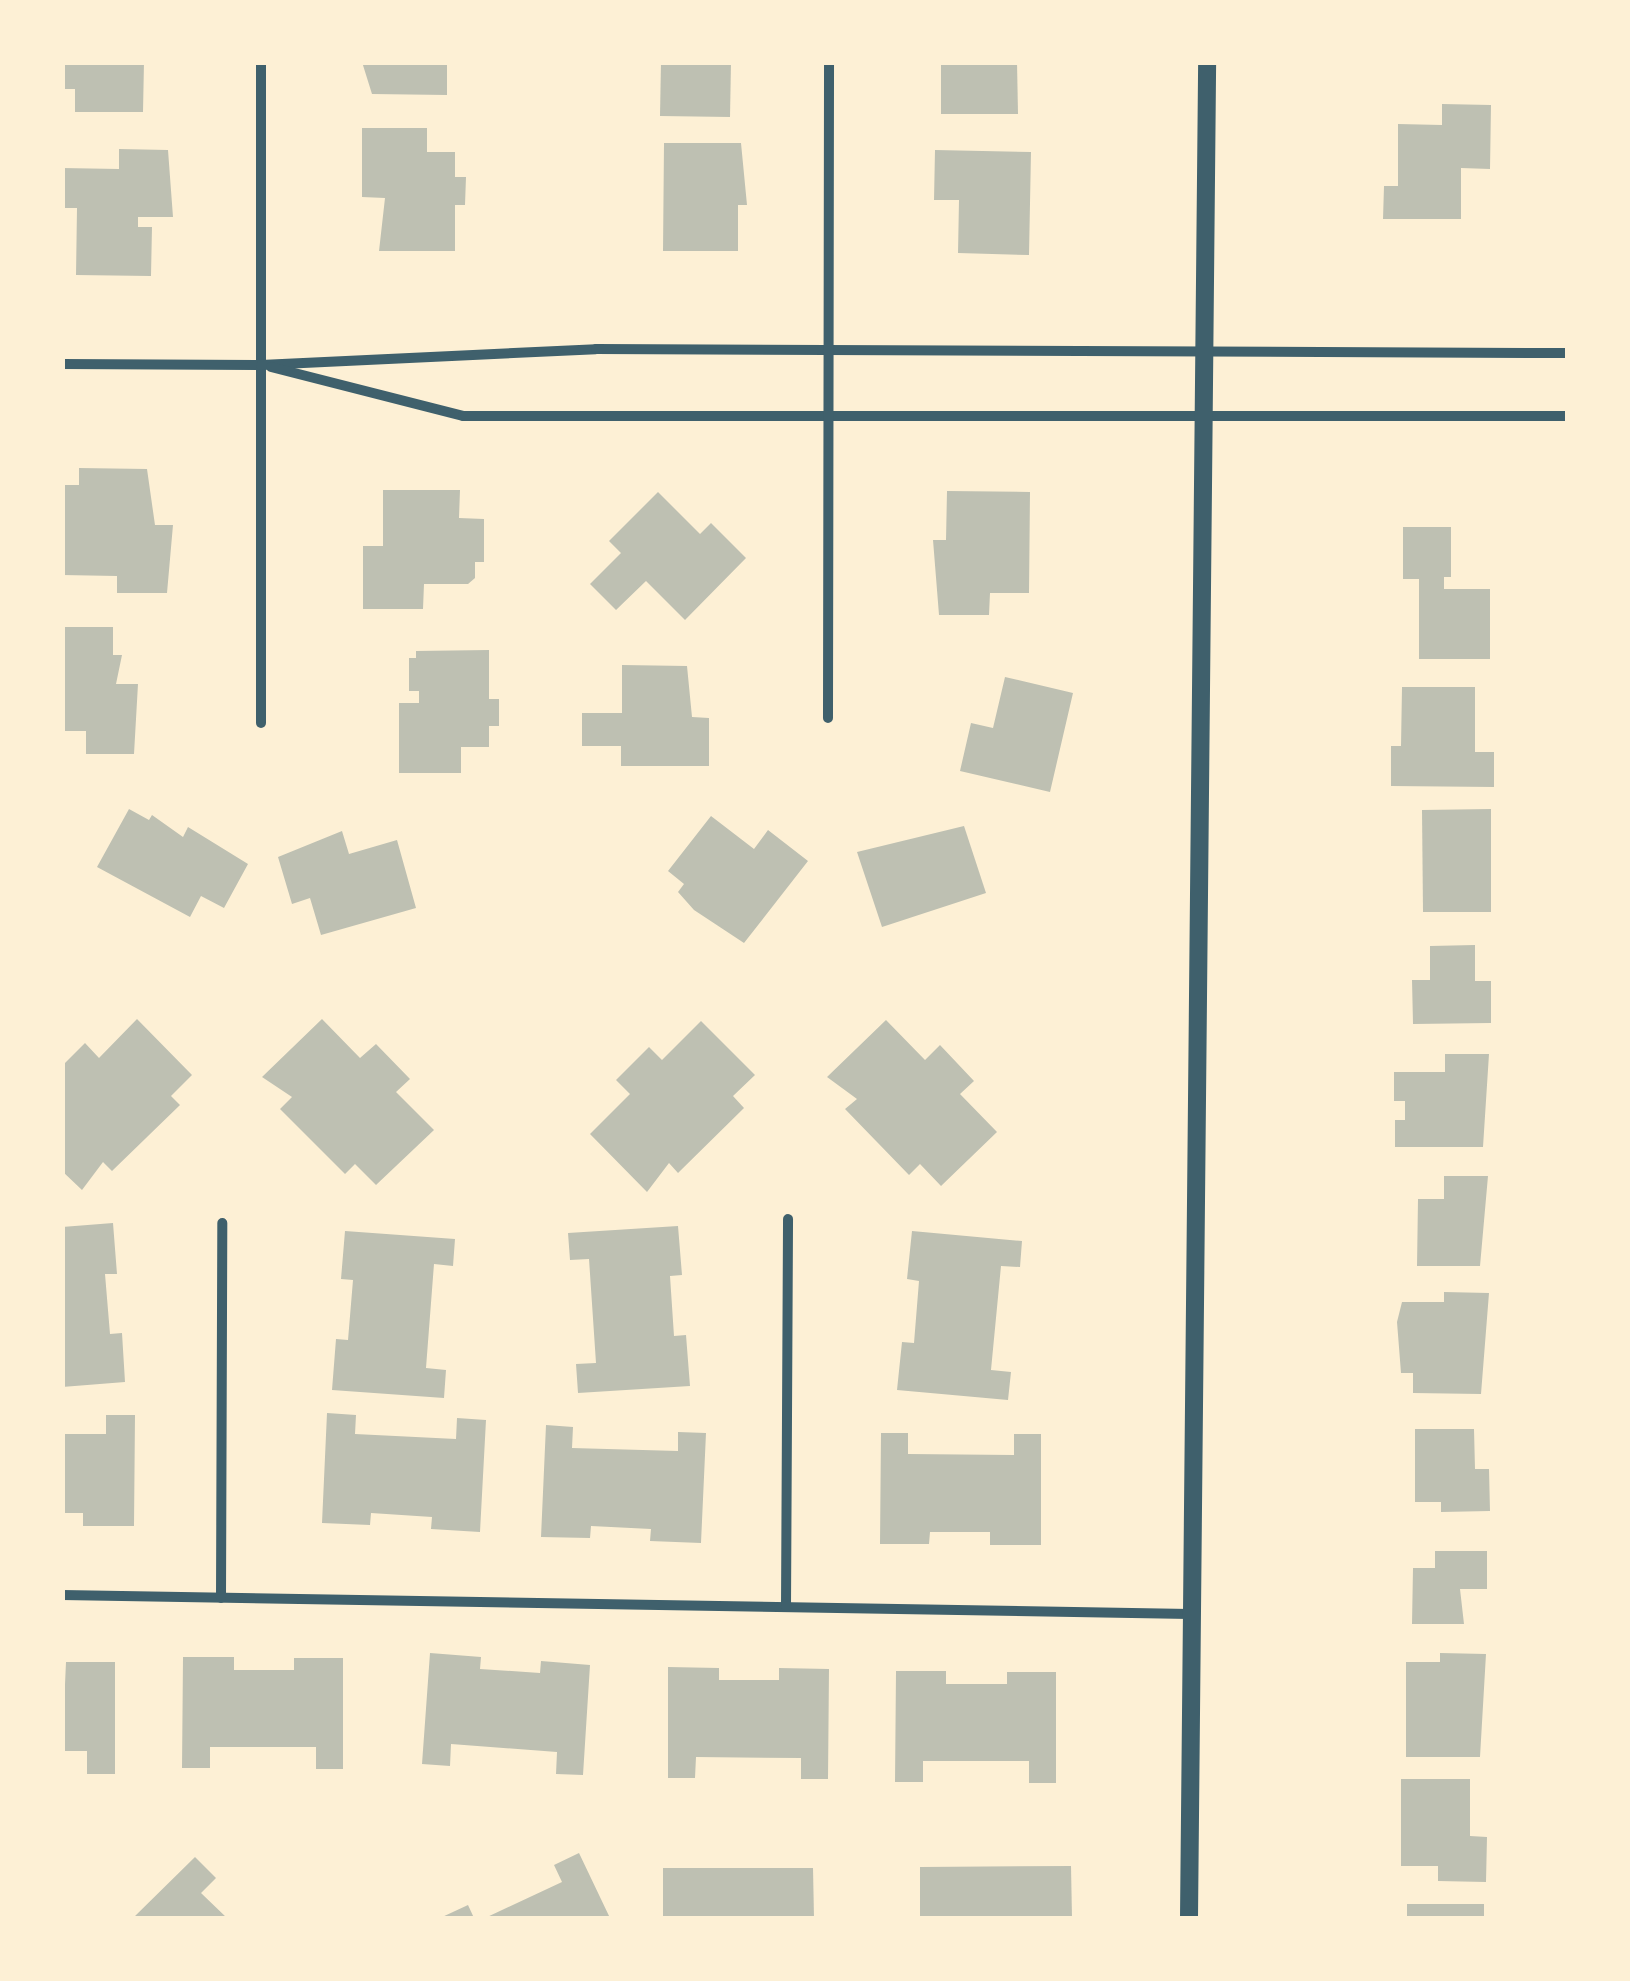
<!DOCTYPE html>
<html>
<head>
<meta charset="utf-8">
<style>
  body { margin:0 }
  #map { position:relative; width:1630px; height:1981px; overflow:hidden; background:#fdf0d5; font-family:"Noto Sans",sans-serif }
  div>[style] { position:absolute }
  .building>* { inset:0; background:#bec0b2 }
  .minor>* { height:10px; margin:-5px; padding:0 5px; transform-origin:5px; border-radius:5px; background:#3f606c }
  .tertiary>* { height:18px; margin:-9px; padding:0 9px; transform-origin:9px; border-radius:9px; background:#3f606c }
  span { translate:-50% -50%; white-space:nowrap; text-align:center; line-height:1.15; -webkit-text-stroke:8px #fdf0d5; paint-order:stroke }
  .frame { position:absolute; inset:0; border:65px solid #fdf0d5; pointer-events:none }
</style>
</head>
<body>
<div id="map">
  <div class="building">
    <i style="clip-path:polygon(62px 62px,144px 62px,143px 112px,75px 112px,75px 89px,62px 89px)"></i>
    <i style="clip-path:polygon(362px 62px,447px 62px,447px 95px,372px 94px)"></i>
    <i style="clip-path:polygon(661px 62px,731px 62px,730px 117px,660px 116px)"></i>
    <i style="clip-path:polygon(941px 62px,1017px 62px,1018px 114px,941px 114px)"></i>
    <i style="clip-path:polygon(1442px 104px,1491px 105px,1490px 169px,1461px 168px,1461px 219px,1383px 219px,1384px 186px,1398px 186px,1398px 124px,1442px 125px)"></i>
    <i style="clip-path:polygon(362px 128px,427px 128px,427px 152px,455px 152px,455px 177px,466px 177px,465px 205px,455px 205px,455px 251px,379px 251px,385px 198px,362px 197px)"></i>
    <i style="clip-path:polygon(664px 143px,741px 143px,747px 205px,738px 205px,738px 251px,663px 251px)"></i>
    <i style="clip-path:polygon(119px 149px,168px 150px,173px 217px,138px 217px,138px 227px,152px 227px,151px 276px,76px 275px,77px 208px,62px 208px,62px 168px,119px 169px)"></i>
    <i style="clip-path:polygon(935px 150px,1031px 152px,1029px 255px,958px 253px,959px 200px,934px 200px)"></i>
    <i style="clip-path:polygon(79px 468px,147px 469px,155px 525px,173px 525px,167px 593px,117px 593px,117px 576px,62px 575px,62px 485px,79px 485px)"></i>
    <i style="clip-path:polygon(383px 490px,460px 490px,459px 518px,484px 519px,484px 562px,475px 562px,475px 578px,468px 584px,424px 584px,423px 609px,363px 609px,363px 546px,383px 546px)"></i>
    <i style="clip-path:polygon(947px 491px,1030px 492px,1029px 593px,990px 593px,989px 615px,939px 615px,933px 540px,946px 540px)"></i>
    <i style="clip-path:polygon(658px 492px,700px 534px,711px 523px,746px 558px,685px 620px,646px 581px,616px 610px,590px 584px,621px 553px,609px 541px)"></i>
    <i style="clip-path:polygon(1403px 527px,1451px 527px,1451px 577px,1444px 577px,1444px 589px,1490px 589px,1490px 659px,1419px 659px,1419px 579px,1403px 579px)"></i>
    <i style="clip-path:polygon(62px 627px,113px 627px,113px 655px,122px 655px,116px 684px,138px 684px,134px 754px,86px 754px,86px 731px,62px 731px)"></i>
    <i style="clip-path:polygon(489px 650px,489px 699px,499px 699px,499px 726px,489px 726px,489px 747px,461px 747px,461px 773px,399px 773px,399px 703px,419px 703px,419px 691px,409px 691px,409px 658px,416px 658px,416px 651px)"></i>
    <i style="clip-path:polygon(622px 665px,687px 666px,692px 717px,709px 718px,709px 766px,621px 766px,621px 746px,582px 746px,582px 713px,622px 713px)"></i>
    <i style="clip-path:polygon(1005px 677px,1073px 693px,1050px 792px,960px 771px,971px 723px,993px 728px)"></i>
    <i style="clip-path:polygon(1402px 687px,1475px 687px,1475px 752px,1494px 752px,1494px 787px,1391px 786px,1391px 746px,1401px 746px)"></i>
    <i style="clip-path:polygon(129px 809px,149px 820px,152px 815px,183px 837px,188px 827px,248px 864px,224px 908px,201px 896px,190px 917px,97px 867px)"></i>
    <i style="clip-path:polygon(1491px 809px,1491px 912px,1423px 912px,1422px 810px)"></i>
    <i style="clip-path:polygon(711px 816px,754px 849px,768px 830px,808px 861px,744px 943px,694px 910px,678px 892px,684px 884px,668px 871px)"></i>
    <i style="clip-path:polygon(964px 826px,986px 893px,882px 927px,857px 852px)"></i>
    <i style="clip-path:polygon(342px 831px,349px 854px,397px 840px,416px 908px,321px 935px,310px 898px,292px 904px,278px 857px)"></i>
    <i style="clip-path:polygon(1475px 945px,1475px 981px,1491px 981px,1491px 1023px,1413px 1024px,1412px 980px,1430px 980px,1430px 946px)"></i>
    <i style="clip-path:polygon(137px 1019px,192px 1075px,171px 1096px,180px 1105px,112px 1171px,103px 1162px,82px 1190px,62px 1171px,62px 1066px,85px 1043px,99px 1058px)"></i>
    <i style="clip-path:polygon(322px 1019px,360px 1058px,376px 1044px,410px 1079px,396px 1092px,434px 1130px,376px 1185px,355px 1164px,345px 1174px,280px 1109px,292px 1097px,262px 1077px)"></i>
    <i style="clip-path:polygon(886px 1020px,925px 1060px,940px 1045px,974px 1081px,960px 1094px,997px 1132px,941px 1186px,920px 1164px,909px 1175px,845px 1109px,857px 1099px,827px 1077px)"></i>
    <i style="clip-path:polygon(701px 1021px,755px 1075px,733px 1096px,744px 1108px,678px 1173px,669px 1163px,647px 1192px,590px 1134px,630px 1094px,616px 1080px,649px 1047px,662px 1060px)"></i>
    <i style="clip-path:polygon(1445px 1054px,1489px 1054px,1483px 1147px,1395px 1147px,1395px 1120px,1405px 1120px,1405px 1101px,1394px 1101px,1394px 1072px,1445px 1072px)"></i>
    <i style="clip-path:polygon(1444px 1176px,1488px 1176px,1480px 1266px,1417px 1266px,1418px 1199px,1444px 1199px)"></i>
    <i style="clip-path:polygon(113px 1223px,117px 1274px,105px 1274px,110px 1334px,122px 1333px,125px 1382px,62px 1387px,62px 1227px)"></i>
    <i style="clip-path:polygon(678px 1226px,682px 1275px,670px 1276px,674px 1336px,686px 1335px,690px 1386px,578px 1393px,576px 1364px,596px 1363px,589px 1259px,570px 1260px,568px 1233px)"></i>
    <i style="clip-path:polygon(345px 1231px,455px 1239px,453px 1266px,434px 1264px,426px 1368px,446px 1370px,444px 1398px,332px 1390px,336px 1339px,348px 1340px,353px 1280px,341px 1279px)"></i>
    <i style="clip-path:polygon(912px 1231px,1022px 1241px,1020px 1267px,1001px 1266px,991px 1370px,1011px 1372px,1008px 1400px,897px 1390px,902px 1342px,914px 1343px,919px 1281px,907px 1279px)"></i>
    <i style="clip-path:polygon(1444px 1292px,1489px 1293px,1481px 1394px,1413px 1393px,1413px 1373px,1401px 1373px,1397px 1322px,1402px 1302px,1444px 1302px)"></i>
    <i style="clip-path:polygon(327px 1413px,356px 1415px,355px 1434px,456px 1439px,457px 1418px,486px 1420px,480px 1532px,431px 1529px,432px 1517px,371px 1513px,370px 1525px,322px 1523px)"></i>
    <i style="clip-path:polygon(106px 1415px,135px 1415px,134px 1526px,83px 1526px,83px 1513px,62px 1513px,62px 1434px,106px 1434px)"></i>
    <i style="clip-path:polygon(546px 1425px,573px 1427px,572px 1448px,678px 1451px,678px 1432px,706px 1433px,701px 1543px,650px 1541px,651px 1529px,591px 1526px,590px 1538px,541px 1537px)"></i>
    <i style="clip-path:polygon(1415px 1429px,1474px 1429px,1475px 1469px,1489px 1469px,1490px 1511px,1441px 1512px,1441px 1502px,1415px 1502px)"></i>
    <i style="clip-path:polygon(881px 1433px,908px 1433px,908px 1454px,1014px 1455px,1014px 1434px,1041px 1434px,1041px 1545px,990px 1545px,990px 1532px,930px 1532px,929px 1544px,880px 1544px)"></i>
    <i style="clip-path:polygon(1435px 1551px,1487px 1551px,1487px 1589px,1460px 1589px,1464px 1624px,1412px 1624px,1413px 1568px,1435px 1568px)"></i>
    <i style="clip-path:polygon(430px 1653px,481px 1657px,480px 1669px,540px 1673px,541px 1661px,590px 1665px,583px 1775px,556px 1774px,557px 1752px,451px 1744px,450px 1766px,422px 1764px)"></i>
    <i style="clip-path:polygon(1440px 1653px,1486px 1654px,1480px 1757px,1406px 1757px,1406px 1662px,1440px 1662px)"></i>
    <i style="clip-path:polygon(183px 1657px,234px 1657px,234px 1670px,294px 1670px,294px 1658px,343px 1658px,343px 1769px,316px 1769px,316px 1747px,210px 1747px,210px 1768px,182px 1768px)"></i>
    <i style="clip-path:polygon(66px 1662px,115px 1662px,115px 1774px,87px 1774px,87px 1751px,62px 1751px)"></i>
    <i style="clip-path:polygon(668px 1667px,719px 1668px,719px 1680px,779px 1680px,779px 1668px,829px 1669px,828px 1779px,801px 1779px,801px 1758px,696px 1757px,695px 1778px,668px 1778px)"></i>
    <i style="clip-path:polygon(896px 1671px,946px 1671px,946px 1684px,1007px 1684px,1007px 1672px,1056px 1672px,1056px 1783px,1029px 1783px,1029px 1761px,923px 1761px,923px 1782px,895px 1782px)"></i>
    <i style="clip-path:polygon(1401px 1779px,1470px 1779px,1470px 1836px,1487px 1837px,1486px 1882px,1438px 1881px,1438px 1866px,1401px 1866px)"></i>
    <i style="clip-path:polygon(579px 1853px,610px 1918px,485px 1918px,562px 1882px,554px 1865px)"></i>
    <i style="clip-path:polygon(195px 1857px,216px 1878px,201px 1893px,227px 1918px,133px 1918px)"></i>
    <i style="clip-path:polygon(1071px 1866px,1072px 1918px,920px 1918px,920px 1867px)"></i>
    <i style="clip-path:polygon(663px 1868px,813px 1868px,814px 1918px,663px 1918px)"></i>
    <i style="clip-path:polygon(1407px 1904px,1484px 1904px,1484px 1918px,1407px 1918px)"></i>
    <i style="clip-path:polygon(468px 1905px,474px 1918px,440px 1918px)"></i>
  </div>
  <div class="minor">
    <i style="left:261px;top:62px;width:661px;rotate:90deg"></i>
    <i style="left:62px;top:364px;width:199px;rotate:0.3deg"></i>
    <i style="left:261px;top:365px;width:335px;rotate:-2.7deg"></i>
    <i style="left:596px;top:349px;width:972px;rotate:0.24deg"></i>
    <i style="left:271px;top:367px;width:198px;rotate:14.3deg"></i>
    <i style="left:463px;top:416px;width:1105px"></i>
    <i style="left:828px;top:718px;width:656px;rotate:-89.91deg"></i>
    <i style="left:62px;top:1595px;width:1128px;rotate:0.96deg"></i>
    <i style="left:221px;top:1598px;width:375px;rotate:-89.8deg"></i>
    <i style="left:786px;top:1607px;width:388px;rotate:-89.7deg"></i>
  </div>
  <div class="tertiary">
    <i style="left:1189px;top:1918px;width:1856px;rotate:-89.44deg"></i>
  </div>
  <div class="frame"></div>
</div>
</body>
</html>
